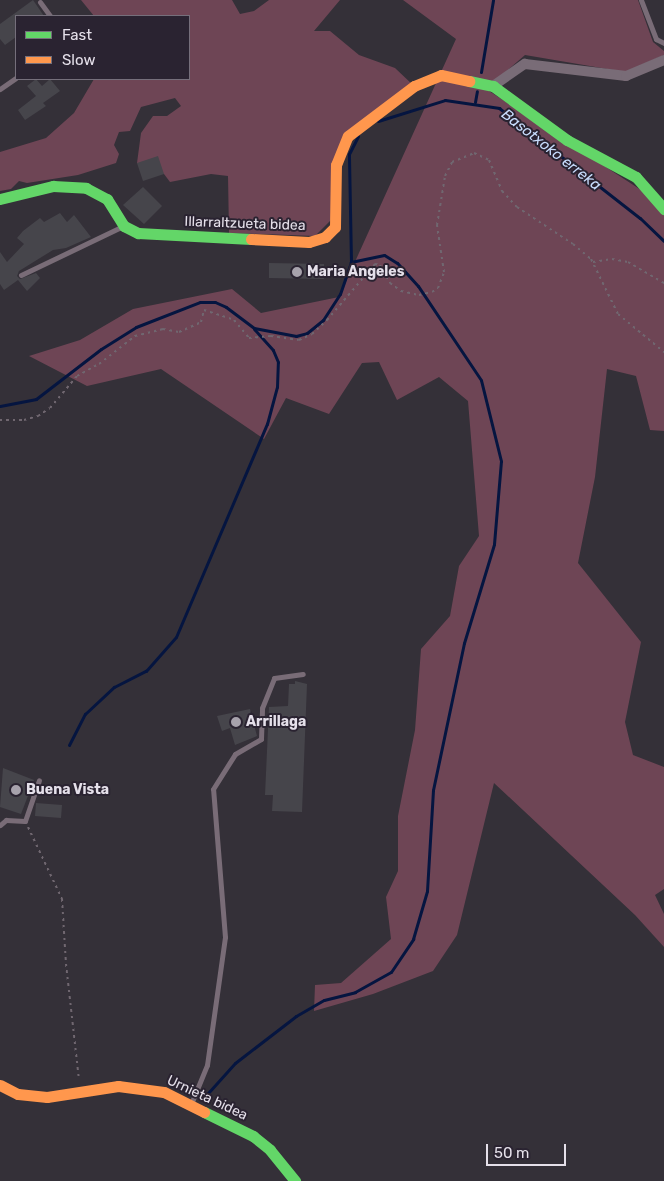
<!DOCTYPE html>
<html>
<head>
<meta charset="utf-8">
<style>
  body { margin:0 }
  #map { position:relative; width:664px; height:1181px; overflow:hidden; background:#343038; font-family:Rubik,sans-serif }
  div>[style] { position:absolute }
  .green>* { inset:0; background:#6e4555 }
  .stream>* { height:3px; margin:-1.5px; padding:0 1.5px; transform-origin:1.5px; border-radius:1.5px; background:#051540 }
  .building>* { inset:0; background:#46454b }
  .path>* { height:2px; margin-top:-1px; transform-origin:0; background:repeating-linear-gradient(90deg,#706770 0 2.5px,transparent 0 6.5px) }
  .lane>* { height:5px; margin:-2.5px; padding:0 2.5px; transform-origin:2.5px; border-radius:2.5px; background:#796c77 }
  .street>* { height:10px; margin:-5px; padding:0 5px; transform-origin:5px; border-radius:5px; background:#796c77 }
  .fast>* { height:11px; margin:-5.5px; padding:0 5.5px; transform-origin:5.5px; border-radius:5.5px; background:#63d668 }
  .slow>* { height:11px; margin:-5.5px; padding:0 5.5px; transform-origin:5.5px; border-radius:5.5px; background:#ff974d }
  .dots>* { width:14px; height:14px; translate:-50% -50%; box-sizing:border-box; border:2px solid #2a2331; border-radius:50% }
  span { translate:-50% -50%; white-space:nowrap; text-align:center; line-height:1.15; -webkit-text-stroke:4px #2a2331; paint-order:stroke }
  .street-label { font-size:14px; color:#e5e0ea }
  .poi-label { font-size:14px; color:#e5e0ea; font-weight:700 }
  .left { translate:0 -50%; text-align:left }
  .water-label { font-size:15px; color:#c8dcfd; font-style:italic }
  .legend { position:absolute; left:15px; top:15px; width:175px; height:65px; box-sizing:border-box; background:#2a2331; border:1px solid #756f7b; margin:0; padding:6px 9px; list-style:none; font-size:15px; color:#e5e0ea }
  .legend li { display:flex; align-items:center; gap:10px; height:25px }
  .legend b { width:25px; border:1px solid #756f7b }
  .scale { position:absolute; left:486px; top:1144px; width:80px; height:22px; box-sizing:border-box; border:2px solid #e5e0ea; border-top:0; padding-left:6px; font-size:15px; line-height:18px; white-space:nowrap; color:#e5e0ea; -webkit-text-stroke:4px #2a2331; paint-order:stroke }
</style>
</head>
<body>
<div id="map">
  <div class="green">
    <i style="clip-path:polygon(81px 0,232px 0,240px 14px,254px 11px,269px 0,340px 0,314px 31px,330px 31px,359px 55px,395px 68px,414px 86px,348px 136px,331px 220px,315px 236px,229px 233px,228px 176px,211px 174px,170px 182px,164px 174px,137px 163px,141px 133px,153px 116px,167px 116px,181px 106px,175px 98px,141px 107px,130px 131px,119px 132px,114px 145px,119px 154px,116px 163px,78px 175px,27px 183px,19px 181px,11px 189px,0 191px,0 152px,46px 138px,74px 113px,94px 79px,189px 79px,189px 16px,94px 16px)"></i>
    <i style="clip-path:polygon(403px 0,638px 0,653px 42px,664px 51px,664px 55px,625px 72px,525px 55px,486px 89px,664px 205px,664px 431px,650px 430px,636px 376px,607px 369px,595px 477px,578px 563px,641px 642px,625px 722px,633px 755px,664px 767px,664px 889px,655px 895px,664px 914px,664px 947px,635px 915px,494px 783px,457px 935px,433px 971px,373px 994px,314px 1011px,315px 985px,341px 983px,391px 939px,386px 897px,398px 871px,398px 816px,415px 730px,421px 649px,450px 616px,459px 566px,479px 536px,468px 401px,439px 377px,397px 400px,379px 362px,362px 363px,329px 414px,286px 398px,264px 439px,161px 369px,87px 386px,29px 356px,80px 340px,133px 309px,232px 289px,261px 313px,339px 297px,456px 39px)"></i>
  </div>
  <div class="stream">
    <i style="left:481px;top:72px;width:73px;rotate:-80.5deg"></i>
    <i style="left:475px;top:102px;width:11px;rotate:-80deg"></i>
    <i style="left:378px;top:121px;width:70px;rotate:-17.4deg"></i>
    <i style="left:445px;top:100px;width:55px;rotate:8.4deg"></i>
    <i style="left:499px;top:108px;width:179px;rotate:38deg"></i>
    <i style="left:640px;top:218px;width:33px;rotate:44deg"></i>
    <i style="left:0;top:406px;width:37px;rotate:-11deg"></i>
    <i style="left:36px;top:399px;width:82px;rotate:-37.6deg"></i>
    <i style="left:101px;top:349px;width:41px;rotate:-32.2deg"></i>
    <i style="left:136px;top:327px;width:69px;rotate:-21.3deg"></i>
    <i style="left:200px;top:302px;width:15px"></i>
    <i style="left:215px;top:302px;width:12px;rotate:24deg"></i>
    <i style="left:226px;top:307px;width:35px;rotate:37deg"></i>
    <i style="left:254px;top:328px;width:43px;rotate:10.8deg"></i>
    <i style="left:296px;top:336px;width:11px;rotate:-15deg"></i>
    <i style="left:307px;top:333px;width:21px;rotate:-39deg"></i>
    <i style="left:323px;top:320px;width:31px;rotate:-57deg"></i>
    <i style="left:340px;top:294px;width:34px;rotate:-71deg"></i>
    <i style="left:351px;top:262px;width:108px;rotate:-91.1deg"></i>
    <i style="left:349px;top:154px;width:20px;rotate:-63deg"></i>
    <i style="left:69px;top:745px;width:35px;rotate:-63deg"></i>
    <i style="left:85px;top:714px;width:40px;rotate:-43deg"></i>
    <i style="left:114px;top:687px;width:36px;rotate:-27deg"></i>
    <i style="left:146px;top:671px;width:45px;rotate:-48.6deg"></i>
    <i style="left:176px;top:637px;width:232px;rotate:-66.9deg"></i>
    <i style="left:267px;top:424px;width:38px;rotate:-75deg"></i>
    <i style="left:277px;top:387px;width:25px;rotate:-88deg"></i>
    <i style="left:278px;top:362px;width:13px;rotate:-113deg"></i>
    <i style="left:273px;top:350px;width:28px;rotate:-132deg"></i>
    <i style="left:208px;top:1093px;width:40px;rotate:-48deg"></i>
    <i style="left:235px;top:1063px;width:77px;rotate:-37.6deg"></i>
    <i style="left:296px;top:1016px;width:32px;rotate:-30deg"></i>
    <i style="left:324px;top:1000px;width:32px;rotate:-14deg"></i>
    <i style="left:355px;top:992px;width:41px;rotate:-29.1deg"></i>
    <i style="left:391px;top:972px;width:40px;rotate:-56deg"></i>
    <i style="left:413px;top:939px;width:50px;rotate:-73.7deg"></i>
    <i style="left:427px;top:891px;width:101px;rotate:-86.6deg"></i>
    <i style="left:433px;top:790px;width:150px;rotate:-78.1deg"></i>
    <i style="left:464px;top:643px;width:103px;rotate:-73.1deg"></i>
    <i style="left:494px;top:544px;width:83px;rotate:-85.2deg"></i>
    <i style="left:501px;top:461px;width:83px;rotate:-103.9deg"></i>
    <i style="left:481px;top:380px;width:113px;rotate:-123.8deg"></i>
    <i style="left:418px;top:286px;width:31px;rotate:-132deg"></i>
    <i style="left:397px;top:263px;width:15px;rotate:-148deg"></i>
    <i style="left:384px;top:255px;width:34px;rotate:168deg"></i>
  </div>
  <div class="building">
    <i style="clip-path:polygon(33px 0,44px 16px,16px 16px,16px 37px,5px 45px,0 39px,0 24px)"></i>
    <i style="clip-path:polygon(36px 79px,42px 86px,50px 79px,60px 91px,43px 103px,46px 106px,25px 120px,18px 110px,36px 96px,27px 86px)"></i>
    <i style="clip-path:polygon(158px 156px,164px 174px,143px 181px,137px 163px)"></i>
    <i style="clip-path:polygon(143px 187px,162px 206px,144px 224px,123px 205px)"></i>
    <i style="clip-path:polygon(60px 213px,67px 222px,74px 215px,91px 237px,66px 248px,53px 250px,19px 271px,17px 276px,20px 279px,36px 273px,40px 278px,27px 291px,18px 280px,4px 290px,0 284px,0 252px,7px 262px,24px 244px,17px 238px,23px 231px,40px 218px,44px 222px)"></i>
    <i style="clip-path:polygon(269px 263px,324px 264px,324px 279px,269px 278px)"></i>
    <i style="clip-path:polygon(295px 681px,307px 684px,302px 812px,272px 811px,273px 795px,265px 795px,269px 707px,288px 706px,289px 684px,295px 684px)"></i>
    <i style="clip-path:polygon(250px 709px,257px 736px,235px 745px,230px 728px,222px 731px,217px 716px)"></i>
    <i style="clip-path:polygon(3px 768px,34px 780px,21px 814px,0 807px)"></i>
    <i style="clip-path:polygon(36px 803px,62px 805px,61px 818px,35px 816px)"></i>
  </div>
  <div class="path">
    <i style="left:593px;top:262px;width:19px;rotate:-9deg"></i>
    <i style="left:612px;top:259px;width:16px;rotate:11deg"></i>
    <i style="left:628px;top:262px;width:42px;rotate:30.3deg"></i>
    <i style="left:0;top:420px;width:24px"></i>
    <i style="left:24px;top:420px;width:15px;rotate:-16deg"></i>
    <i style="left:38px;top:416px;width:14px;rotate:-34deg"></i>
    <i style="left:50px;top:408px;width:42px;rotate:-49.8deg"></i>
    <i style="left:77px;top:376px;width:25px;rotate:-29deg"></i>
    <i style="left:99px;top:364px;width:46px;rotate:-37.9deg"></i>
    <i style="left:135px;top:336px;width:29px;rotate:-14deg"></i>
    <i style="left:163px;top:329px;width:16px;rotate:11deg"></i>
    <i style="left:179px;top:332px;width:24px;rotate:-24deg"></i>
    <i style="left:201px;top:322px;width:12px;rotate:-76deg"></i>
    <i style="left:204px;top:310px;width:32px;rotate:18deg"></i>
    <i style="left:234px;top:320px;width:23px;rotate:50deg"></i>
    <i style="left:249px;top:338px;width:22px;rotate:-5deg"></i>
    <i style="left:271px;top:336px;width:28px;rotate:8deg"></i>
    <i style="left:299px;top:340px;width:14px;rotate:-25deg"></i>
    <i style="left:312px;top:334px;width:21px;rotate:-43deg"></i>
    <i style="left:327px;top:320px;width:74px;rotate:-49.4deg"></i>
    <i style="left:375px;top:264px;width:5px;rotate:11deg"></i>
    <i style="left:380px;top:265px;width:21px;rotate:61deg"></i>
    <i style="left:390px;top:283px;width:14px;rotate:36deg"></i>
    <i style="left:401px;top:291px;width:18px;rotate:13deg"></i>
    <i style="left:419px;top:295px;width:13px;rotate:-13deg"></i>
    <i style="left:432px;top:292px;width:7px;rotate:-34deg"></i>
    <i style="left:438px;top:288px;width:17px;rotate:-69deg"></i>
    <i style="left:444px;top:272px;width:48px;rotate:-98.5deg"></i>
    <i style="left:437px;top:225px;width:50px;rotate:-80.7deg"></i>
    <i style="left:445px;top:176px;width:16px;rotate:-63deg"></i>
    <i style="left:452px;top:162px;width:24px;rotate:-22deg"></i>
    <i style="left:474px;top:153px;width:17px;rotate:25deg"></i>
    <i style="left:489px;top:160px;width:34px;rotate:67deg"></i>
    <i style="left:502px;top:191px;width:22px;rotate:47deg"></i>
    <i style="left:517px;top:207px;width:67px;rotate:33.5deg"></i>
    <i style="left:573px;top:244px;width:23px;rotate:40deg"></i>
    <i style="left:591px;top:259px;width:61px;rotate:63.9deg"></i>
    <i style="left:618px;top:314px;width:60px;rotate:39.6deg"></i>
    <i style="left:28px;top:827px;width:80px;rotate:64.7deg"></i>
    <i style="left:62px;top:899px;width:65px;rotate:86.5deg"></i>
    <i style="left:66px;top:964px;width:116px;rotate:83.6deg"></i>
  </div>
  <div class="lane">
    <i style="left:641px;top:0;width:42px;rotate:69deg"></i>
    <i style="left:656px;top:39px;width:9px;rotate:27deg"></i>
    <i style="left:40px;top:2px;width:17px;rotate:54deg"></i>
    <i style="left:0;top:89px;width:19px;rotate:-35deg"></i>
    <i style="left:21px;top:275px;width:111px;rotate:-25.6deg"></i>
    <i style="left:0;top:825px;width:8px;rotate:-40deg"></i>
    <i style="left:6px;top:820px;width:19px;rotate:3deg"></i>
    <i style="left:25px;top:821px;width:43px;rotate:-71.1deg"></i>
    <i style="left:191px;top:1104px;width:42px;rotate:-67.7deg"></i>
    <i style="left:207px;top:1065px;width:129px;rotate:-82deg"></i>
    <i style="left:225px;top:937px;width:148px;rotate:-94.6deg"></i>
    <i style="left:213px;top:789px;width:41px;rotate:-57.8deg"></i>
    <i style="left:235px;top:754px;width:30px;rotate:-30deg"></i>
    <i style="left:261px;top:739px;width:31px;rotate:-88deg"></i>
    <i style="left:262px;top:708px;width:32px;rotate:-68deg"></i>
    <i style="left:274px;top:678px;width:29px;rotate:-8deg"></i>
  </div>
  <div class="street">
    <i style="left:493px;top:86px;width:39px;rotate:-35deg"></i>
    <i style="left:525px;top:64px;width:102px;rotate:6.8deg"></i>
    <i style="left:626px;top:76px;width:41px;rotate:-22.8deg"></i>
  </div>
  <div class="fast">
    <i style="left:469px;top:81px;width:25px;rotate:12deg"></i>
    <i style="left:493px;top:86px;width:92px;rotate:36.1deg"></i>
    <i style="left:567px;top:140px;width:78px;rotate:28.2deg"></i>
    <i style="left:636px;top:177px;width:43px;rotate:48.8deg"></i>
    <i style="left:0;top:199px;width:55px;rotate:-13.8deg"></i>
    <i style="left:53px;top:186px;width:33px;rotate:3deg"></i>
    <i style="left:86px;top:188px;width:24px;rotate:28deg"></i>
    <i style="left:107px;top:199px;width:32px;rotate:58deg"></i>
    <i style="left:124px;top:226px;width:16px;rotate:27deg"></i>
    <i style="left:138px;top:233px;width:113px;rotate:3deg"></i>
    <i style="left:204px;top:1112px;width:55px;rotate:26.1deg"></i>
    <i style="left:253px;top:1136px;width:22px;rotate:39deg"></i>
    <i style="left:270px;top:1150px;width:40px;rotate:51deg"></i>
  </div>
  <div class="slow">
    <i style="left:251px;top:239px;width:58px;rotate:3deg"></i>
    <i style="left:309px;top:242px;width:17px;rotate:-17deg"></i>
    <i style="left:325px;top:237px;width:14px;rotate:-45deg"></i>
    <i style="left:335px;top:227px;width:62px;rotate:-89.1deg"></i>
    <i style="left:336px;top:165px;width:31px;rotate:-68deg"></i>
    <i style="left:348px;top:136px;width:83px;rotate:-37.1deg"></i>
    <i style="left:414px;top:86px;width:29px;rotate:-22deg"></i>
    <i style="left:441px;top:75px;width:29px;rotate:12deg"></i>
    <i style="left:0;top:1085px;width:20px;rotate:27deg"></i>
    <i style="left:18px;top:1094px;width:29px;rotate:6deg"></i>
    <i style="left:47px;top:1097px;width:72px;rotate:-8.8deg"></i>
    <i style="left:118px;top:1086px;width:46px;rotate:7.4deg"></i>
    <i style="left:164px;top:1092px;width:45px;rotate:26.6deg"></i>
  </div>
  <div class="dots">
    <i style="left:297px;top:272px;background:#a7a2ac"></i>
    <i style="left:236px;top:722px;background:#a7a2ac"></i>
    <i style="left:16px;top:790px;background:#a7a2ac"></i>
  </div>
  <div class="street-label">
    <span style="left:245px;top:224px;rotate:2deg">Illarraltzueta bidea</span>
    <span style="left:207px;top:1098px;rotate:25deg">Urnieta bidea</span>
  </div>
  <div class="poi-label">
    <span class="left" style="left:307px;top:272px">Maria Angeles</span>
    <span class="left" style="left:246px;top:722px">Arrillaga</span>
    <span class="left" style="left:26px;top:790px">Buena Vista</span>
  </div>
  <div class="water-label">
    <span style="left:551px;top:150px;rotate:38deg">Basotxoko erreka</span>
  </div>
  <ul class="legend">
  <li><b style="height:6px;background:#63d668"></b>Fast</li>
  <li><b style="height:6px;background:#ff974d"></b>Slow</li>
  </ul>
  <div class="scale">50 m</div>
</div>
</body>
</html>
